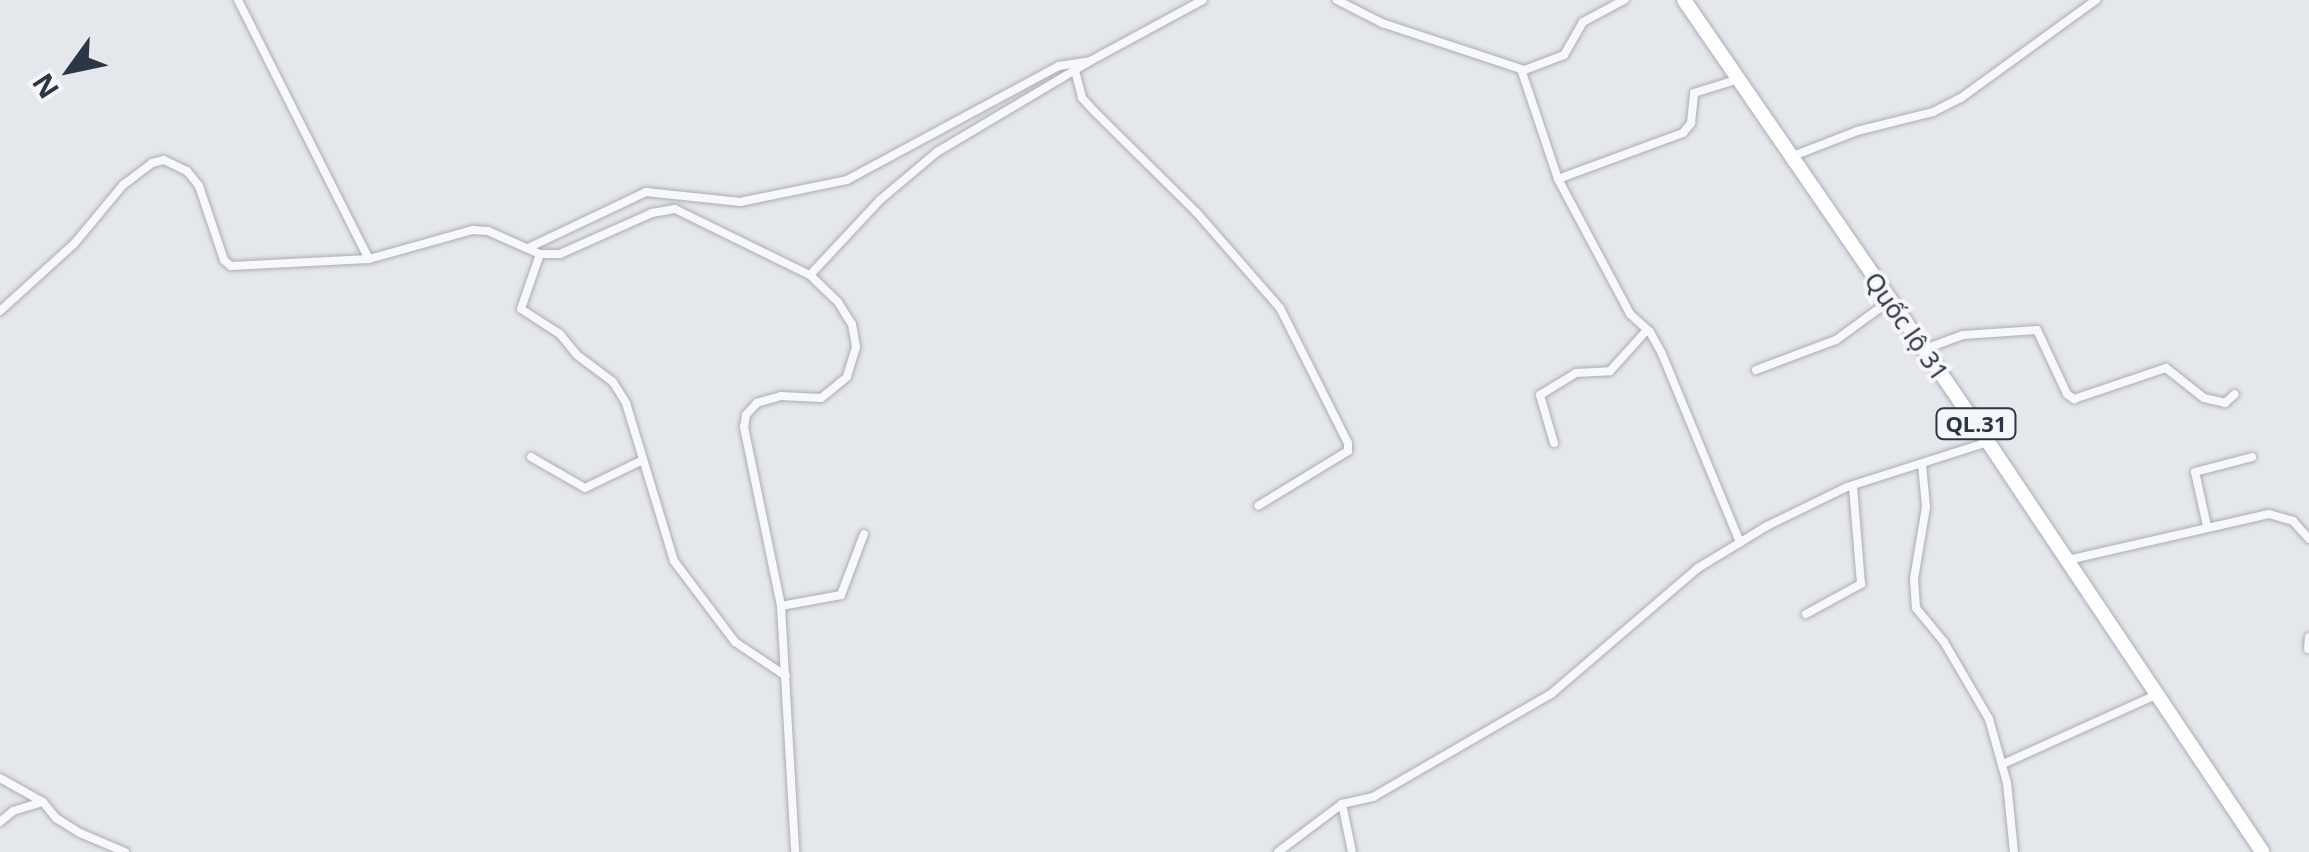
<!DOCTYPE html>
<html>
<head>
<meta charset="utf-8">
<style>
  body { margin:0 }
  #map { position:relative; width:2309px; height:852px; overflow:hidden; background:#e4e7ec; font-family:"Noto Sans",sans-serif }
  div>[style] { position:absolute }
  .roads { filter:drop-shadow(0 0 2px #a9aeb6) drop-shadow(0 0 2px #a9aeb6) }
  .minor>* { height:8px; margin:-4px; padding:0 4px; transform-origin:4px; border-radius:4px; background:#f7f8fa }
  .trunk>* { height:14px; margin:-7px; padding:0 7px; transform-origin:7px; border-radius:7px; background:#fff }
  span { translate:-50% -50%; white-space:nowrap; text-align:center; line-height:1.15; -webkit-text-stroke:8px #f4f6f9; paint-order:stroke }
  .shield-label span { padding:2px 8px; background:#f4f6f9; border:2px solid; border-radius:8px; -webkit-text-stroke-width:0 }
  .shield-label { font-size:22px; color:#2c3644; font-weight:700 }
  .street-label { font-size:25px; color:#2c3644 }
  .north { position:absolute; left:20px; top:20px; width:100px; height:100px; -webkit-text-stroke:8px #f4f6f9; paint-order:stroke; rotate:237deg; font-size:28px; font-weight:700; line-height:40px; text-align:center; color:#2c3644 }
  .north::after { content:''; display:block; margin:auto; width:35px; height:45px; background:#2c3644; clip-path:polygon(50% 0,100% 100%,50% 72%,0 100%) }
</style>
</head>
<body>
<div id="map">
  <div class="roads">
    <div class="minor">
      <i style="left:238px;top:0;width:290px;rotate:63.2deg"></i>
      <i style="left:1337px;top:0;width:51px;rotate:27.1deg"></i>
      <i style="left:1382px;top:23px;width:146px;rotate:18.3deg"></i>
      <i style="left:1521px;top:69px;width:116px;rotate:71.4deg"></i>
      <i style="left:1558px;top:179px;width:153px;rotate:61.9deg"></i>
      <i style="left:1630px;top:314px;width:27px;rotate:42deg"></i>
      <i style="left:1650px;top:332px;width:25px;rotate:61deg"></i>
      <i style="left:1662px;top:354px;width:204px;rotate:67.5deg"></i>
      <i style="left:1075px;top:71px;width:28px;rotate:75deg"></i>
      <i style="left:1082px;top:98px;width:18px;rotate:47deg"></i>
      <i style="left:1094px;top:111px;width:145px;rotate:44.7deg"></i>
      <i style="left:1197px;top:213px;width:126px;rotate:48.9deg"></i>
      <i style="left:1280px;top:308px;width:151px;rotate:63.3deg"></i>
      <i style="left:1348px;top:443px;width:8px;rotate:90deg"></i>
      <i style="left:1348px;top:451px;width:105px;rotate:148.6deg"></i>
      <i style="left:1522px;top:71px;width:45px;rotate:-20.9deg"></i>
      <i style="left:1564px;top:55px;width:38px;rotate:-60deg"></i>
      <i style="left:1583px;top:22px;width:47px;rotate:-28.2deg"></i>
      <i style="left:1793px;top:156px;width:69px;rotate:-21.3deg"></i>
      <i style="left:1857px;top:131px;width:78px;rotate:-14deg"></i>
      <i style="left:1933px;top:112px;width:31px;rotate:-27deg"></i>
      <i style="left:1961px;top:98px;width:167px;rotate:-36deg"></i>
      <i style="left:1558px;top:179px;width:133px;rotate:-20.2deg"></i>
      <i style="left:1683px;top:133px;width:13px;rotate:-51deg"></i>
      <i style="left:1691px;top:123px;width:30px;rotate:-84deg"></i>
      <i style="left:1694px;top:93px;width:47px;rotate:-17.3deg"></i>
      <i style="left:528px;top:248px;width:131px;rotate:-25.4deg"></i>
      <i style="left:646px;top:192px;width:95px;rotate:6.1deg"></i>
      <i style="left:740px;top:202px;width:109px;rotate:-11.6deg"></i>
      <i style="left:847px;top:180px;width:241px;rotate:-28.3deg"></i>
      <i style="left:1059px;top:66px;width:31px;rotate:-9deg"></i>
      <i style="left:540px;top:254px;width:58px;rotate:109.1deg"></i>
      <i style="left:521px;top:309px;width:46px;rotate:32.7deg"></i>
      <i style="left:560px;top:334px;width:27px;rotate:51deg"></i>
      <i style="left:577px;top:355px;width:45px;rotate:36.9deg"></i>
      <i style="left:613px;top:382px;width:25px;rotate:58deg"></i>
      <i style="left:626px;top:403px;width:165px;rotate:73.1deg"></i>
      <i style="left:674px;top:561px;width:101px;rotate:53deg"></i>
      <i style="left:735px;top:642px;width:61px;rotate:33.7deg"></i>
      <i style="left:810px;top:275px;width:103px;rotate:-47deg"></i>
      <i style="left:880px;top:200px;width:75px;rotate:-40.1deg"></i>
      <i style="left:937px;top:152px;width:178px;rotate:-30.7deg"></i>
      <i style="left:1090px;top:61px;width:128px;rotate:-28.4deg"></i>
      <i style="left:0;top:311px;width:100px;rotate:-42.2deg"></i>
      <i style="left:74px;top:244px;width:77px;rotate:-50.3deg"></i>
      <i style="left:123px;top:185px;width:36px;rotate:-37deg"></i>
      <i style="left:152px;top:163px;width:12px;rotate:-14deg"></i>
      <i style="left:164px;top:160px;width:25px;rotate:26deg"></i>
      <i style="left:187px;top:171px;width:19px;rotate:51deg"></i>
      <i style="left:199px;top:186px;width:78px;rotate:71.3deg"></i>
      <i style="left:224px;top:260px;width:9px;rotate:41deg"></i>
      <i style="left:231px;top:266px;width:138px;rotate:-2.9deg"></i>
      <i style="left:369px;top:259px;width:108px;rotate:-15.6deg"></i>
      <i style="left:473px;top:230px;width:15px;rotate:4deg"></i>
      <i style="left:488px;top:231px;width:57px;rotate:23.9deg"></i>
      <i style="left:540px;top:254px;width:20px"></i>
      <i style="left:560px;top:254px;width:101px;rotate:-24deg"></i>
      <i style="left:652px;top:213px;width:23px;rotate:-10deg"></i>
      <i style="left:675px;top:209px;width:150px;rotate:26.1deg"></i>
      <i style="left:810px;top:275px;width:39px;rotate:44deg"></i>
      <i style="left:838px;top:302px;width:26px;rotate:58deg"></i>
      <i style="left:852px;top:324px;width:23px;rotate:80deg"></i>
      <i style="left:856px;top:347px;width:31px;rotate:107deg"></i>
      <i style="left:847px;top:377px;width:33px;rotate:141deg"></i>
      <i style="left:821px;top:398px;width:40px;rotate:-177.1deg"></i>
      <i style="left:781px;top:396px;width:25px;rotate:164deg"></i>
      <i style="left:757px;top:403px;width:16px;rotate:133deg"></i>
      <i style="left:746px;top:415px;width:12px;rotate:99deg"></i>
      <i style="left:744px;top:427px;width:183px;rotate:78.3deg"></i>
      <i style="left:781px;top:606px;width:246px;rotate:86.7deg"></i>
      <i style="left:1922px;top:350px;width:44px;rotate:-20.1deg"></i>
      <i style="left:1963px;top:335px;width:74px;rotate:-3.9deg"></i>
      <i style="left:2037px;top:330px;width:71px;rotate:64.9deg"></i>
      <i style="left:2067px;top:394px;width:9px;rotate:36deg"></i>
      <i style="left:2074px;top:399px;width:97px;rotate:-18.6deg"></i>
      <i style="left:2166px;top:368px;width:48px;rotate:38.3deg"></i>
      <i style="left:2204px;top:398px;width:22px;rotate:13deg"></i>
      <i style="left:2225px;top:403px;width:13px;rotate:-42deg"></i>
      <i style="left:1756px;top:370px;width:85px;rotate:-20.6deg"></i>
      <i style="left:1836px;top:340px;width:64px;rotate:-36.2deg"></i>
      <i style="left:1554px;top:443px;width:50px;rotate:-106.3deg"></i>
      <i style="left:1540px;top:395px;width:42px;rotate:-31.4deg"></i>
      <i style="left:1576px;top:373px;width:34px;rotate:-3deg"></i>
      <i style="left:1610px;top:371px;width:55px;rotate:-47.9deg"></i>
      <i style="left:531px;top:457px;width:62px;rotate:29.9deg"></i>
      <i style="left:585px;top:488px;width:64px;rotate:-25.8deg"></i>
      <i style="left:1922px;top:464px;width:43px;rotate:84.7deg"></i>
      <i style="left:1926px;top:507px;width:73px;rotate:99.5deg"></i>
      <i style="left:1914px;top:579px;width:29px;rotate:86deg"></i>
      <i style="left:1916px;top:608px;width:44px;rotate:50.5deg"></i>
      <i style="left:1944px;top:642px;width:89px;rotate:59.7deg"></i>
      <i style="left:1989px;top:719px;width:66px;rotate:74.3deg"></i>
      <i style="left:2007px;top:783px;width:69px;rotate:84.2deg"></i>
      <i style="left:2207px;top:526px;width:55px;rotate:-102.5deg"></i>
      <i style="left:2195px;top:472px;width:59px;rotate:-14.7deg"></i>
      <i style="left:2068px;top:560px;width:206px;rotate:-12.9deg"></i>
      <i style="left:2269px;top:514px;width:25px;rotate:16deg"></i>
      <i style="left:2293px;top:521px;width:24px;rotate:48deg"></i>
      <i style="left:781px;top:606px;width:61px;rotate:-10.4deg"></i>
      <i style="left:841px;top:595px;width:65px;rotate:-69.3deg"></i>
      <i style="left:1806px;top:614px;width:63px;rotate:-28.6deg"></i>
      <i style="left:1861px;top:584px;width:98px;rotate:-94.7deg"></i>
      <i style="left:2308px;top:649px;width:12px;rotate:-85deg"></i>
      <i style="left:2003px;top:764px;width:170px;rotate:-24.3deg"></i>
      <i style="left:0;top:778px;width:49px;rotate:29.2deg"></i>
      <i style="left:43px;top:802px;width:21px;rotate:51deg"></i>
      <i style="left:56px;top:818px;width:28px;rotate:32deg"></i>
      <i style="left:80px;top:833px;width:49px;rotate:22.9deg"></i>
      <i style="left:1342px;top:804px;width:49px;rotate:78.2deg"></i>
      <i style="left:0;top:822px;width:17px;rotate:-40deg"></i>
      <i style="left:13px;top:811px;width:31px;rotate:-17deg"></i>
      <i style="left:1278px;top:852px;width:80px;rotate:-36.9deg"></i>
      <i style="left:1342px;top:804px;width:32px;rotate:-13deg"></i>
      <i style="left:1373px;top:797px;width:206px;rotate:-30.1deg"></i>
      <i style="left:1551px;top:694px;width:194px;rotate:-40.6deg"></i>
      <i style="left:1698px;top:568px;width:81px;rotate:-31.3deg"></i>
      <i style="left:1767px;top:526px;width:89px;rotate:-26deg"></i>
      <i style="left:1847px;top:487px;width:148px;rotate:-17.7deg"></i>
    </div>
    <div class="trunk">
      <i style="left:1684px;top:0;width:536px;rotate:55.48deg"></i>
      <i style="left:1988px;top:442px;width:493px;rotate:56.2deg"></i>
    </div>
  </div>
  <div class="shield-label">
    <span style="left:1976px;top:424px">QL.31</span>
  </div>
  <div class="street-label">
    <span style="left:1907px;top:326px;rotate:55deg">Quốc lộ 31</span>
  </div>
  <div class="north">N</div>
</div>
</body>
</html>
